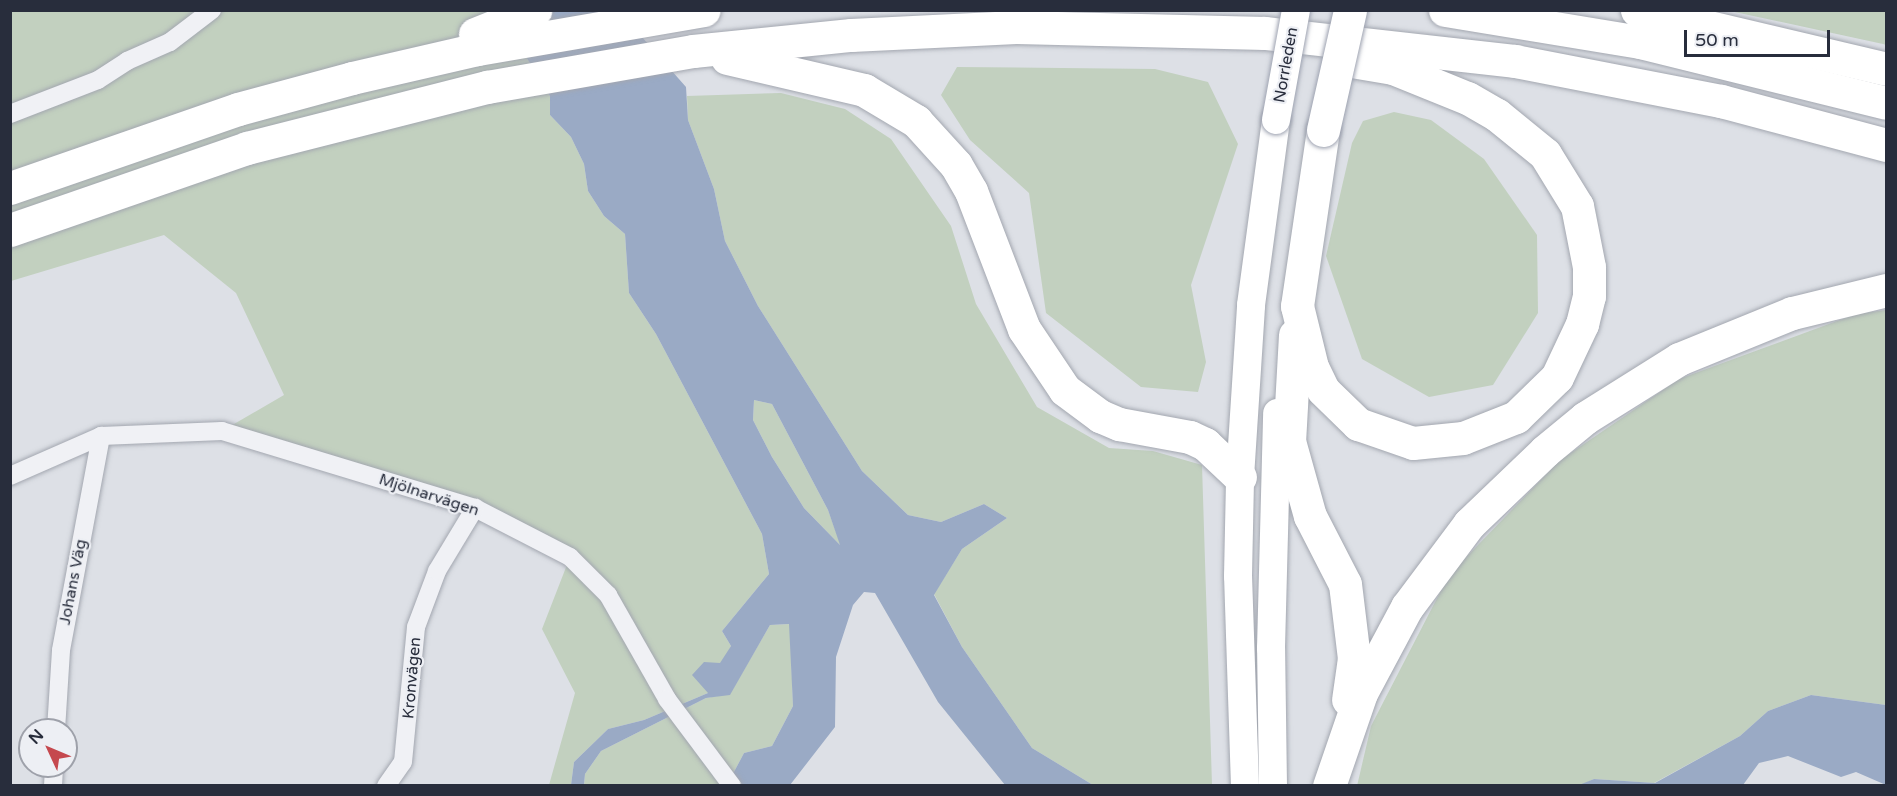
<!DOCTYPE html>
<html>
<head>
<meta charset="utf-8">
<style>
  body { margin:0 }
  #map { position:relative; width:1897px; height:796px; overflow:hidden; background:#dde0e6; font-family:"Varela Round",sans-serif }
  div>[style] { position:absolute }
  .green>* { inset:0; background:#c2d0bf }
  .water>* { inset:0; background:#9aaac5 }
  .roads { filter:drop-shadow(0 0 2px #a3a7b0) drop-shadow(0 0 2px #a3a7b0) }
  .street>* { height:18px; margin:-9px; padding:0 9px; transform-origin:9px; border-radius:9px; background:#f0f1f5 }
  .primary>* { height:28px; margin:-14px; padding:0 14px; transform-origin:14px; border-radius:14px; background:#fff }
  .highway>* { height:33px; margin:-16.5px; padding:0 16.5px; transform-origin:16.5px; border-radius:16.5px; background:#fff }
  .bridges { filter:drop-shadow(0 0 2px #9ea3b1) drop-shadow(0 0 2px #9ea3b1) }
  .primary-bridge>* { height:28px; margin:-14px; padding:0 14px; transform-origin:14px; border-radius:14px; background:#fff }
  .highway-bridge>* { height:33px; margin:-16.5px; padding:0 16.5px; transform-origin:16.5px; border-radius:16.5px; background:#fff }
  span { translate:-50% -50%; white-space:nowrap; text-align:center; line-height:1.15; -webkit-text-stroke:4.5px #edeff4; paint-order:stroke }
  .street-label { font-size:16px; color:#282d3c }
  .frame { position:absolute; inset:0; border:12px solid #282d3c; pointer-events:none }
  .north { position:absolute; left:18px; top:718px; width:60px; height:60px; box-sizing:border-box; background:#edeff4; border:2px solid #9ea1aa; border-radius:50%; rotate:314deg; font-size:16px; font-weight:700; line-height:24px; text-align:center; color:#282d3c }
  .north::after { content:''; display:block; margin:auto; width:21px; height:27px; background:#c5484e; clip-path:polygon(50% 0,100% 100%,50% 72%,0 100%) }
  .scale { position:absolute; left:1684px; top:30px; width:146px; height:27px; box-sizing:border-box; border:3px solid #282d3c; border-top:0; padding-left:8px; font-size:18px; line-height:21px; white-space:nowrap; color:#282d3c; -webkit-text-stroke:4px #edeff4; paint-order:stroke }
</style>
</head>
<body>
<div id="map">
  <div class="green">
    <i style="clip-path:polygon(11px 11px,498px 11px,550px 96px,550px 115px,571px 137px,584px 164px,588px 191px,604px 216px,625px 234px,629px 293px,656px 334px,762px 534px,769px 574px,722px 631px,731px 646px,708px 693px,644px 720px,608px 729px,574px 762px,571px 785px,549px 785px,575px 693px,542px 629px,570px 557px,475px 508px,222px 431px,284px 395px,236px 293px,164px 235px,11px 281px)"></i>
    <i style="clip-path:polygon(1730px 11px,1886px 11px,1886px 45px,1883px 44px)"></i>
    <i style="clip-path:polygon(957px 67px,1155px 69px,1208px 82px,1238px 144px,1191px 285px,1206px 362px,1198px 392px,1141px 387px,1046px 313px,1029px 193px,970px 140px,941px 95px)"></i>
    <i style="clip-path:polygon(781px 93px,845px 109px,891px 139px,951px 226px,976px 304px,1037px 407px,1109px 448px,1153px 451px,1202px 465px,1212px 785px,1093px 785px,1032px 748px,962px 647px,934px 594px,962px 549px,1007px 518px,984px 504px,941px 522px,908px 515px,862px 471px,758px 306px,725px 241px,714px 189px,688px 120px,687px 96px)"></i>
    <i style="clip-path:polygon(1394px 112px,1431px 120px,1484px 159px,1537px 235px,1538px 313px,1493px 385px,1429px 397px,1362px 359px,1326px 256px,1352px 143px,1363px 121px)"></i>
    <i style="clip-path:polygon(1886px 310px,1886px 705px,1811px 695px,1768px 711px,1740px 736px,1654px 783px,1594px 779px,1579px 786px,1357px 786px,1371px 726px,1449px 575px,1559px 461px,1679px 379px,1856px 314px)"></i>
    <i style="clip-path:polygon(754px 400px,772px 404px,828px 510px,841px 546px,804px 508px,772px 457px,753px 420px)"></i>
    <i style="clip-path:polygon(790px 624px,793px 706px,772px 746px,744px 753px,727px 785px,584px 786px,585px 774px,601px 751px,706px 698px,730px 694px,770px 625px)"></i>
  </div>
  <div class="water">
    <i style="clip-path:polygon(evenodd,498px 11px,619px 11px,686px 87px,688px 120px,714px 189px,725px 241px,758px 306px,862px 471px,908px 515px,941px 522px,984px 504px,1007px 518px,962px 549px,934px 595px,962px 647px,1032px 748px,1093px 785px,1005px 785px,938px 702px,875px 593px,864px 592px,853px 605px,836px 657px,835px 727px,790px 785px,727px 785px,744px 753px,772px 746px,793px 706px,789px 624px,770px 625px,730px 695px,706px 698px,601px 751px,585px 774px,584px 785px,571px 785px,574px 762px,608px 729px,644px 720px,708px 693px,692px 675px,704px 662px,720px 663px,731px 646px,722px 631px,769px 574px,762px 534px,656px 334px,629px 293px,625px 234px,604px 216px,588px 191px,584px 164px,571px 137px,550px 115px,550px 96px,498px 11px,754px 400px,772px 404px,828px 510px,840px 545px,804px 508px,772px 457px,753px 420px,754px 400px)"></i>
    <i style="clip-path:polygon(1811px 695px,1886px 705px,1886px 785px,1856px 772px,1841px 777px,1788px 756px,1759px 763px,1743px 785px,1579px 785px,1594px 779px,1655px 783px,1740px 736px,1768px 711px)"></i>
  </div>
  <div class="roads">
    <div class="street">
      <i style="left:10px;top:114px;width:94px;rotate:-21.1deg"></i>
      <i style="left:98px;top:80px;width:35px;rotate:-33deg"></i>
      <i style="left:127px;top:61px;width:47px;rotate:-23.8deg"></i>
      <i style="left:170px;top:42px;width:53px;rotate:-37.3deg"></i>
      <i style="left:10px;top:476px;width:99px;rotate:-23.7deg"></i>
      <i style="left:101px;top:436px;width:121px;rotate:-2.4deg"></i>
      <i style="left:222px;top:431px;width:264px;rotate:16.9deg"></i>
      <i style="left:475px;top:508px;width:107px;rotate:27.3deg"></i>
      <i style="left:570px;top:557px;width:54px;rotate:45deg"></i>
      <i style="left:608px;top:595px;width:120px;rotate:60.4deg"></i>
      <i style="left:667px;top:699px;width:109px;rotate:53.2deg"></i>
      <i style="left:56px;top:730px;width:80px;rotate:-86.4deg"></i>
      <i style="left:61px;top:650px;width:218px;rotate:-79.4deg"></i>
      <i style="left:53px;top:786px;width:20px;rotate:-87deg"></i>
      <i style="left:386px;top:786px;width:29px;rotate:-55deg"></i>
      <i style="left:403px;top:762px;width:136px;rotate:-84.5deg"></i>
      <i style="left:416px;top:627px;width:60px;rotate:-69.4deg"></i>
      <i style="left:437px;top:571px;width:74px;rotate:-58.9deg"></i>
    </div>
    <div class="primary">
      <i style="left:1245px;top:786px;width:210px;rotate:-91.9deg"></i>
      <i style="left:1238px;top:576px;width:99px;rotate:-88.8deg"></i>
      <i style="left:1240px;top:477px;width:172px;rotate:-86.3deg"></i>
      <i style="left:1251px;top:305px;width:187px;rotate:-82.3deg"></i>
      <i style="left:1273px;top:786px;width:138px;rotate:-90.8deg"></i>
      <i style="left:1271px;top:648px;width:235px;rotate:-88.5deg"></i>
    </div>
    <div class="highway">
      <i style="left:1445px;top:10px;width:198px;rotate:9.3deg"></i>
      <i style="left:1640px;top:42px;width:253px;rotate:13.9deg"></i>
      <i style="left:1637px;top:10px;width:256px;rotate:13.3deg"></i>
      <i style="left:475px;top:34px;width:65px;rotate:-21.8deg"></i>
      <i style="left:727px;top:58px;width:141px;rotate:13.1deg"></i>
      <i style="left:864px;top:90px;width:61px;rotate:30.8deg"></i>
      <i style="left:916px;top:121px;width:59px;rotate:47.7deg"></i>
      <i style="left:956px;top:165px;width:30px;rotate:60deg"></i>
      <i style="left:971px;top:191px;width:148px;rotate:69deg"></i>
      <i style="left:1024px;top:329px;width:73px;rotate:56.1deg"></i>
      <i style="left:1065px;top:390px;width:44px;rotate:36.6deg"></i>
      <i style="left:1100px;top:416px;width:21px;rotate:23deg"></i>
      <i style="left:1119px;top:424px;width:72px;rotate:10.4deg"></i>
      <i style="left:1190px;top:437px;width:17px;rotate:25deg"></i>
      <i style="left:1205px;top:444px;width:48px;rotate:43.3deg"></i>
      <i style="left:1323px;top:130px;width:178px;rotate:98.4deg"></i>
      <i style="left:1297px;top:306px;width:63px;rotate:76.2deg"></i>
      <i style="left:1312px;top:367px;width:25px;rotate:64deg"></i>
      <i style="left:1323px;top:390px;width:49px;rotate:44.2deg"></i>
      <i style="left:1358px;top:424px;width:58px;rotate:19.1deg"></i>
      <i style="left:1413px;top:443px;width:50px;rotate:-5.7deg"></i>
      <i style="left:1463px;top:438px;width:57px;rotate:-21.6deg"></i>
      <i style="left:1516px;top:417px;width:57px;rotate:-44.3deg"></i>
      <i style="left:1557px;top:377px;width:59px;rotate:-64.7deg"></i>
      <i style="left:1582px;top:324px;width:29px;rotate:-76deg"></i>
      <i style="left:1589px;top:296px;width:29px;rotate:-90deg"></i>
      <i style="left:1589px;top:267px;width:62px;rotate:-101.1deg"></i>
      <i style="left:1577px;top:206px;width:61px;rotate:-121.6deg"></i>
      <i style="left:1545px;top:154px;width:62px;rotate:-140.9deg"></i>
      <i style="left:1497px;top:115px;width:34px;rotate:-150deg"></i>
      <i style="left:1467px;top:98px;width:80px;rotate:-157.9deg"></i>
      <i style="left:1393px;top:68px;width:42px;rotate:-170.3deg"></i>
      <i style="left:10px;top:188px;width:241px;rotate:-19.1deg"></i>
      <i style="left:238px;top:109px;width:118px;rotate:-15.2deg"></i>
      <i style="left:352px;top:78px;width:129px;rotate:-13deg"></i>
      <i style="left:478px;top:49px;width:229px;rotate:-9.8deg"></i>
      <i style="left:10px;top:230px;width:251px;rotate:-19.1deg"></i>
      <i style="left:247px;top:148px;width:248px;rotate:-14.3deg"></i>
      <i style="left:487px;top:87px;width:209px;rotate:-9.9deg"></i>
      <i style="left:693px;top:51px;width:159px;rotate:-5.8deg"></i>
      <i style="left:851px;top:35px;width:165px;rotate:-2.8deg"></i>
      <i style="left:1016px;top:27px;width:249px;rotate:1.4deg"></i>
      <i style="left:1265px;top:33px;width:252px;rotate:6.4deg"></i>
      <i style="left:1515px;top:61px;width:210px;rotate:11deg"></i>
      <i style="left:1721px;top:101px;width:171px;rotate:14.9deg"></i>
      <i style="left:1295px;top:335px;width:106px;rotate:93.2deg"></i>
      <i style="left:1289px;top:441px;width:78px;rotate:74.4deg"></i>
      <i style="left:1310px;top:516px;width:76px;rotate:62.8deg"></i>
      <i style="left:1345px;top:584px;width:75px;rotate:83.1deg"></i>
      <i style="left:1354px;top:658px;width:42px;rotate:98.1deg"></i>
      <i style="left:1329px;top:786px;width:98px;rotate:-71deg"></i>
      <i style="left:1361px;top:693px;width:98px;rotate:-61.9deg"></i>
      <i style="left:1407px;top:607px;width:104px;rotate:-53.2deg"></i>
      <i style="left:1469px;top:524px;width:105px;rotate:-43.8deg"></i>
      <i style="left:1545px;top:451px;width:52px;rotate:-39.5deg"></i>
      <i style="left:1585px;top:418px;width:111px;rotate:-32.1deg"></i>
      <i style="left:1679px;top:359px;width:122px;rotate:-22.2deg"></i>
      <i style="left:1792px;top:313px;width:97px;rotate:-13.7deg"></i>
    </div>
  </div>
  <div class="bridges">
    <div class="primary-bridge">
      <i style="left:1276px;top:120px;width:112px;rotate:-79.7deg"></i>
    </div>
    <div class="highway-bridge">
      <i style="left:1323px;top:130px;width:123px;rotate:-77.3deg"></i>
    </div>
  </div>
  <div class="street-label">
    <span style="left:1286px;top:65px;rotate:-80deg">Norrleden</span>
    <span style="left:429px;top:495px;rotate:18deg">Mjölnarvägen</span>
    <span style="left:73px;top:582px;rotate:-79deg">Johans Väg</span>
    <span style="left:412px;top:678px;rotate:-85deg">Kronvägen</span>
  </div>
  <div class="frame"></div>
  <div class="north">N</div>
  <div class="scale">50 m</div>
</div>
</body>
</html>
